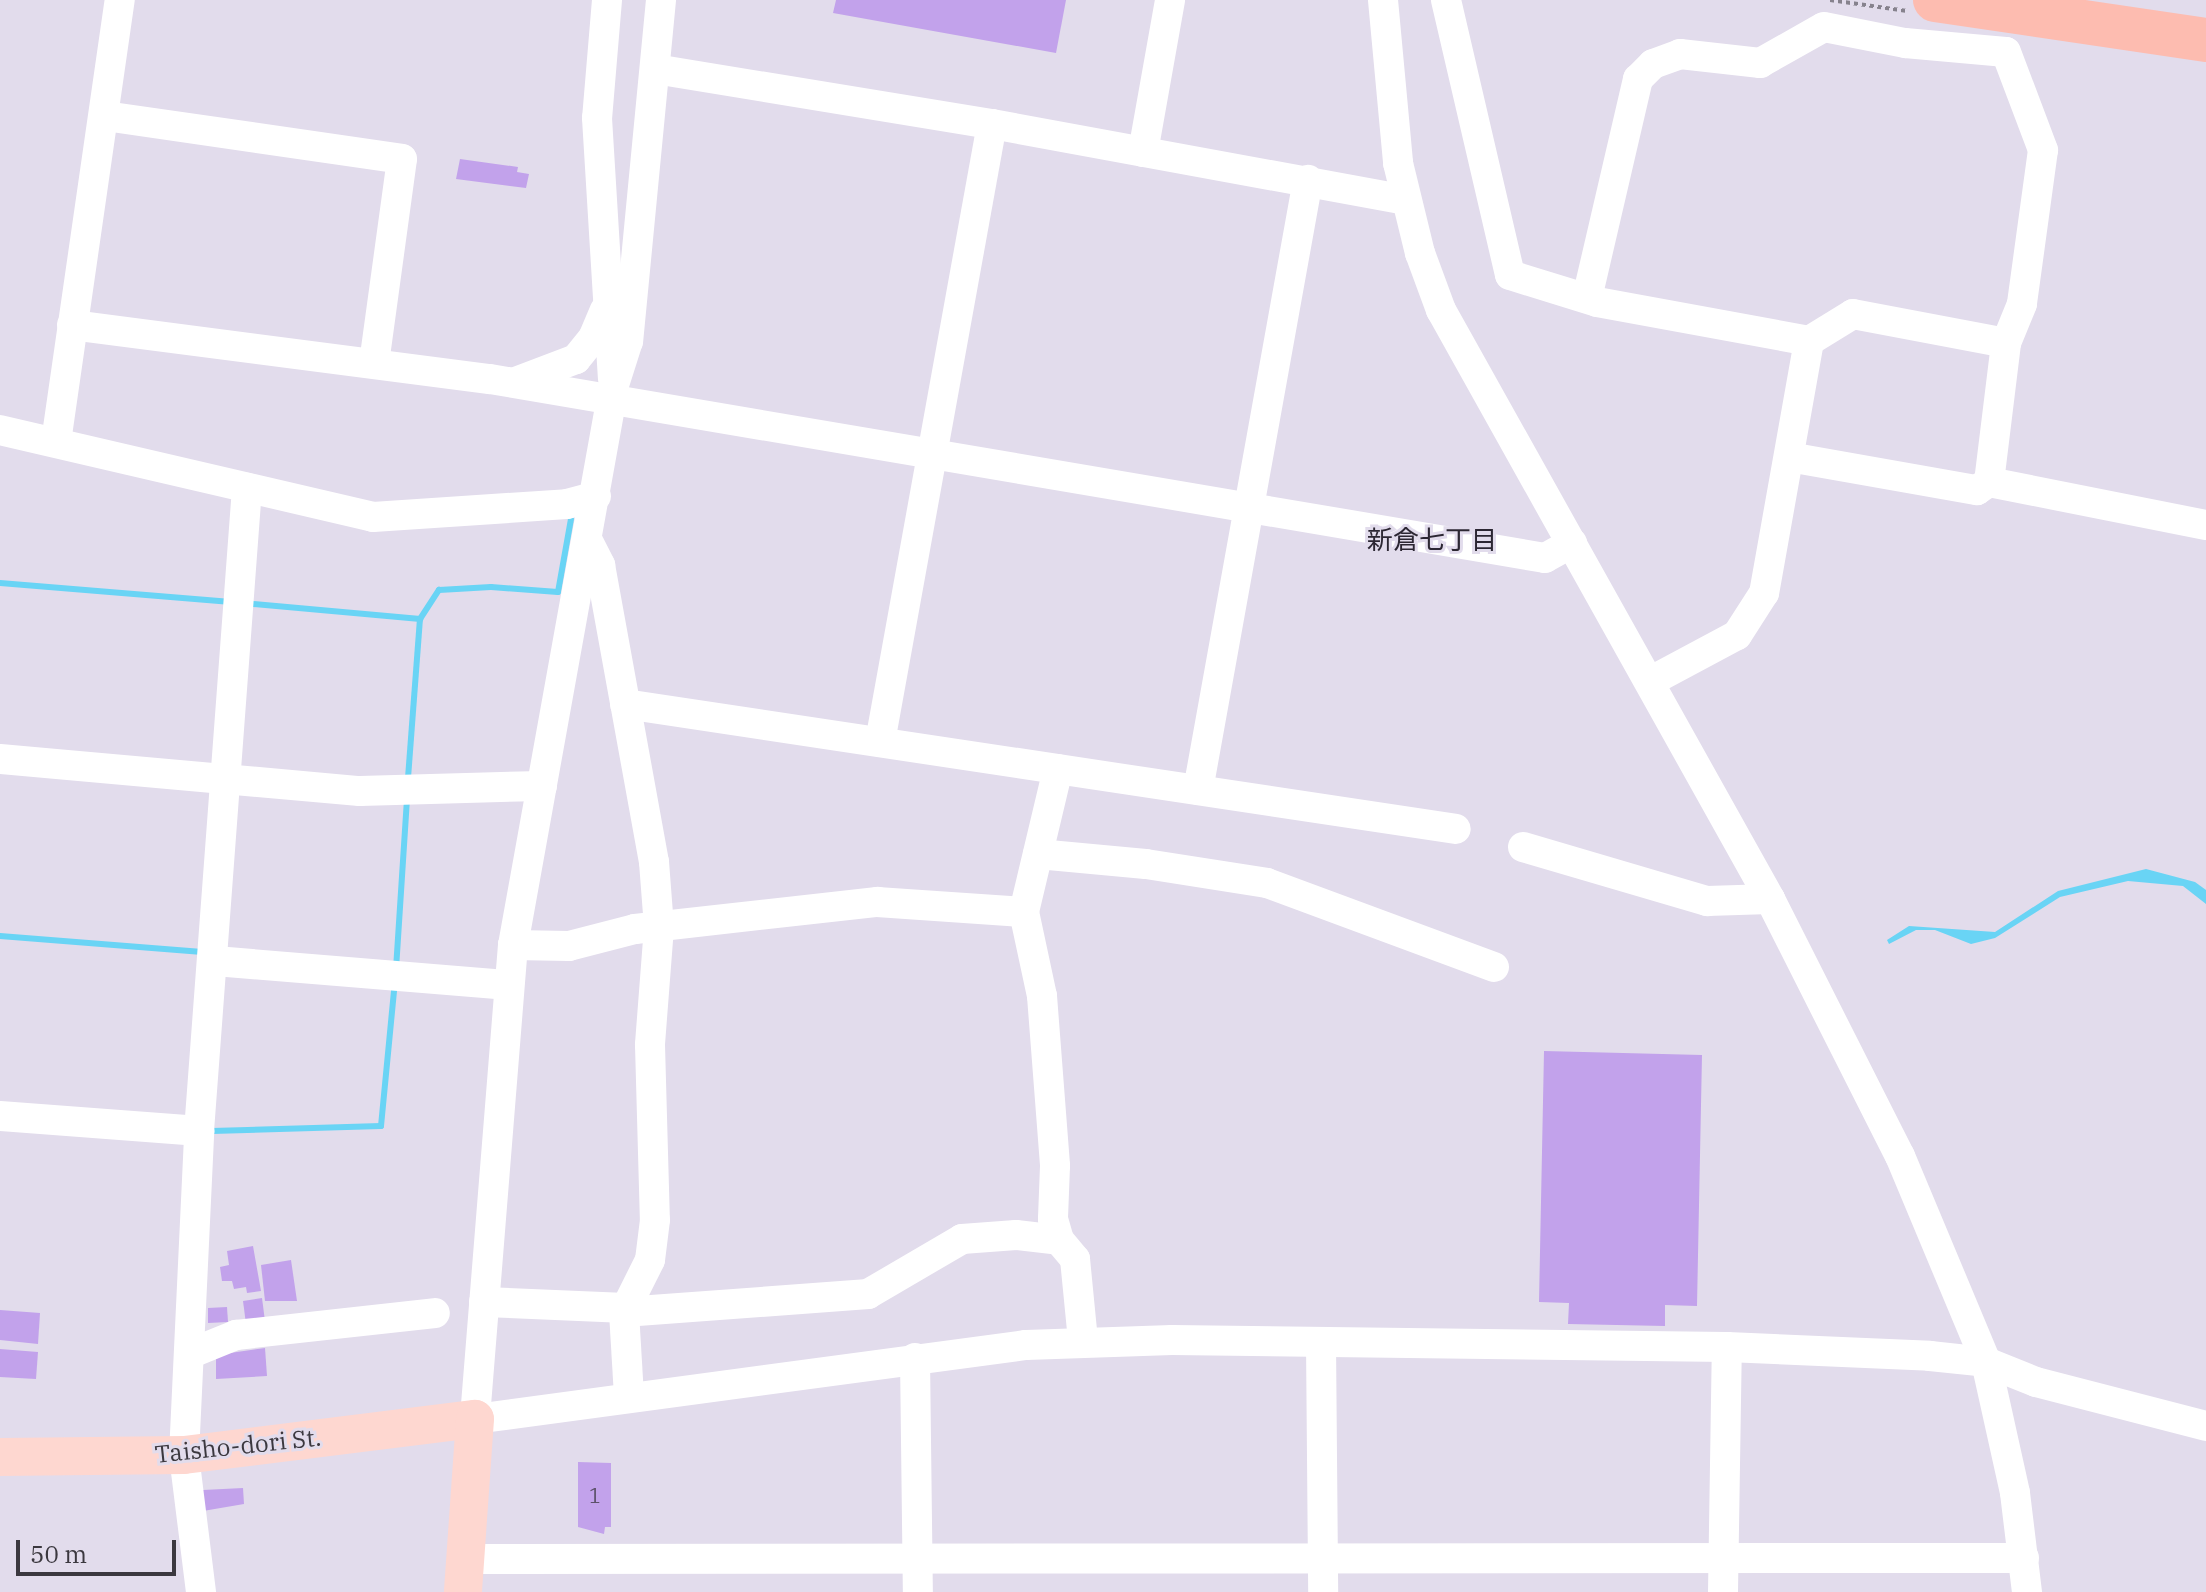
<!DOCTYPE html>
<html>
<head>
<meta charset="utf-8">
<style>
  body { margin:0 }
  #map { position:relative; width:2206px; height:1592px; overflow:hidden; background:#e2dcec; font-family:"IBM Plex Serif","Noto Sans JP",serif }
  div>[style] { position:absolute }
  .water>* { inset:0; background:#69d4f5 }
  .stream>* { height:6px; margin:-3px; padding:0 3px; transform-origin:3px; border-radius:3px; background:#69d4f5 }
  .building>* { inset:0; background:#c2a2eb }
  .path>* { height:4px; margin-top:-2px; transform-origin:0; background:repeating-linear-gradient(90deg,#86828d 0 4px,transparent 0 8px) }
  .minor>* { height:30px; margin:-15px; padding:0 15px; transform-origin:15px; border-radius:15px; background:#fff }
  .major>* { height:38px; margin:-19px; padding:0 19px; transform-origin:19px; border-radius:19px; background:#fed7d0 }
  .highway>* { height:44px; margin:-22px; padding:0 22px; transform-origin:22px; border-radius:22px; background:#fdbcb0 }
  span { translate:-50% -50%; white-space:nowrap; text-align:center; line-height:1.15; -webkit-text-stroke:6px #e2dcec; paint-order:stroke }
  .number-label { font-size:20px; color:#5d526a }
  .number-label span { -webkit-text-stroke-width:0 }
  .street-label { font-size:24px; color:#3b383f }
  .neighbourhood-label { font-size:26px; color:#2c2733 }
  .scale { position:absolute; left:16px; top:1540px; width:160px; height:36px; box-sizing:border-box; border:4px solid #3b383f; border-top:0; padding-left:10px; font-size:24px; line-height:28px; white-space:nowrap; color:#3b383f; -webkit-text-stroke:6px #e2dcec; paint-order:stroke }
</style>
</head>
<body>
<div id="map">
  <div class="water">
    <i style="clip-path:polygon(2146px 869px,2195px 882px,2206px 890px,2206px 904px,2183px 886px,2128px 881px,2060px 897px,1995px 938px,1971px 944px,1935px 930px,1916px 930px,1889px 944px,1887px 940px,1909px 926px,1995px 932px,2058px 891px)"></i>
  </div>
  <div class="stream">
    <i style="left:0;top:583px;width:232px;rotate:4.7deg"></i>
    <i style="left:253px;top:604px;width:168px;rotate:5.1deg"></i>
    <i style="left:408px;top:778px;width:159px;rotate:-85.7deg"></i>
    <i style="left:420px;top:619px;width:35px;rotate:-57deg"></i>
    <i style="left:439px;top:590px;width:52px;rotate:-3.3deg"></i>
    <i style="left:491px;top:587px;width:67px;rotate:4.3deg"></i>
    <i style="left:558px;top:592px;width:74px;rotate:-79.9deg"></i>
    <i style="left:0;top:936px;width:203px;rotate:4.5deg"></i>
    <i style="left:396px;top:969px;width:169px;rotate:-86.3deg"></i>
    <i style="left:212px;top:1131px;width:169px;rotate:-1.7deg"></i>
    <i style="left:381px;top:1126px;width:136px;rotate:-84.5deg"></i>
  </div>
  <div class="building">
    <i style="clip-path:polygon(836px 0,1066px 0,1056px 53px,833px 13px)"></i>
    <i style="clip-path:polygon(460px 159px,518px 167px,517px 172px,529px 174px,526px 188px,456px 179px)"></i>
    <i style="clip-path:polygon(1544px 1051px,1702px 1055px,1697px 1306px,1665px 1305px,1665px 1326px,1568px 1324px,1569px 1303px,1539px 1302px)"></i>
    <i style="clip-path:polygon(253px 1246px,261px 1291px,247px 1293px,246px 1287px,234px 1289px,232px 1281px,222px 1281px,220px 1267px,229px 1265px,227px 1251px)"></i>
    <i style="clip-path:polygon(291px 1260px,297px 1301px,265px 1301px,261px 1265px)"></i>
    <i style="clip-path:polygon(262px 1298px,265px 1321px,246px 1324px,243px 1301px)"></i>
    <i style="clip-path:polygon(227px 1307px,228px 1322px,208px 1323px,208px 1308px)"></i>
    <i style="clip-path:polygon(0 1310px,40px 1313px,38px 1344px,0 1340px)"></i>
    <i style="clip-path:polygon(265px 1348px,267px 1376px,216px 1379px,216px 1355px)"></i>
    <i style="clip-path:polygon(0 1349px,38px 1352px,36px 1379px,0 1377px)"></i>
    <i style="clip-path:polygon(578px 1462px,611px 1463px,611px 1527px,605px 1527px,604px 1534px,578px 1527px)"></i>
    <i style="clip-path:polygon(243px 1488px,244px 1504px,203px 1511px,203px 1490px)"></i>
  </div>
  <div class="path">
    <i style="left:1830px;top:0;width:78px;rotate:8.1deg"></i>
  </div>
  <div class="minor">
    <i style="left:607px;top:0;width:118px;rotate:94.8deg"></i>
    <i style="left:597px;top:118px;width:261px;rotate:86.5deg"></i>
    <i style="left:661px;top:0;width:343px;rotate:95.5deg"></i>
    <i style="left:628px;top:341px;width:46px;rotate:107.7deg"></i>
    <i style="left:614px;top:385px;width:569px;rotate:100.22deg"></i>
    <i style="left:513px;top:945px;width:476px;rotate:94.6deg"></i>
    <i style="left:475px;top:1419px;width:556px;rotate:-7.65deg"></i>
    <i style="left:1026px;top:1345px;width:146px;rotate:-2deg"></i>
    <i style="left:1172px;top:1340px;width:555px;rotate:0.72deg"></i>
    <i style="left:1727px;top:1347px;width:203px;rotate:2.5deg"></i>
    <i style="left:1930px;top:1356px;width:56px;rotate:6.1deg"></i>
    <i style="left:1986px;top:1362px;width:54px;rotate:21.8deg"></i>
    <i style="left:2036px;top:1382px;width:176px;rotate:14.5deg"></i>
    <i style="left:1383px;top:0;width:164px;rotate:84.7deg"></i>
    <i style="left:1398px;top:163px;width:93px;rotate:76.3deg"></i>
    <i style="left:1420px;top:253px;width:61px;rotate:69.8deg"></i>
    <i style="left:1441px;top:310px;width:675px;rotate:60.81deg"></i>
    <i style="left:1770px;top:899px;width:288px;rotate:63.2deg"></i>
    <i style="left:1900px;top:1156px;width:223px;rotate:67.3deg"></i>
    <i style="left:1986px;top:1362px;width:134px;rotate:77.5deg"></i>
    <i style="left:2015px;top:1493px;width:100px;rotate:83.1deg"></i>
    <i style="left:1446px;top:0;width:282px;rotate:76.9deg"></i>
    <i style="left:1510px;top:275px;width:91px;rotate:17.2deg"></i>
    <i style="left:1597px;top:302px;width:216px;rotate:10.4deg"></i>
    <i style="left:1809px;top:341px;width:256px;rotate:100.1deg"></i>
    <i style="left:1764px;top:593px;width:50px;rotate:122.7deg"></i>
    <i style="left:1737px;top:635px;width:98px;rotate:151.9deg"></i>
    <i style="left:655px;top:69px;width:341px;rotate:9.3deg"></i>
    <i style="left:992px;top:124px;width:421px;rotate:10.4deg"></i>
    <i style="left:105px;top:116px;width:300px;rotate:8.2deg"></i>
    <i style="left:402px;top:159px;width:206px;rotate:97.8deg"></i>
    <i style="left:1143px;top:152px;width:154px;rotate:-79.9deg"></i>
    <i style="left:1587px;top:298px;width:225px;rotate:-76.9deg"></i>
    <i style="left:1638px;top:79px;width:21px;rotate:-45deg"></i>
    <i style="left:1653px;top:64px;width:29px;rotate:-20deg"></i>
    <i style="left:1680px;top:54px;width:81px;rotate:6.4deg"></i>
    <i style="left:1760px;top:63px;width:73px;rotate:-29.4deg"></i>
    <i style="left:1824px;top:27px;width:83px;rotate:11.2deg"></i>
    <i style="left:1905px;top:43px;width:101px;rotate:5.1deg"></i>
    <i style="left:2006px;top:52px;width:105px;rotate:69.3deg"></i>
    <i style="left:2043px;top:150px;width:155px;rotate:97.8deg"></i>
    <i style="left:2022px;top:304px;width:42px;rotate:112.3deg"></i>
    <i style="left:72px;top:325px;width:421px;rotate:7.4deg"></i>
    <i style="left:490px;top:379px;width:1070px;rotate:9.63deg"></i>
    <i style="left:1545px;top:558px;width:31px;rotate:-29deg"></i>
    <i style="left:518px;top:381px;width:62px;rotate:-20.8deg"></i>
    <i style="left:576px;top:359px;width:27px;rotate:-51deg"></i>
    <i style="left:593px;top:338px;width:30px;rotate:-67deg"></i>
    <i style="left:0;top:430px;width:383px;rotate:13.1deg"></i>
    <i style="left:373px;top:517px;width:194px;rotate:-3.8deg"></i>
    <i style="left:567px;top:504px;width:30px;rotate:-15deg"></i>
    <i style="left:56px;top:442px;width:447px;rotate:-81.8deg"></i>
    <i style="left:1789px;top:457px;width:191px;rotate:10deg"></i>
    <i style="left:1977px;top:490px;width:14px;rotate:-34deg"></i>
    <i style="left:1989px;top:482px;width:140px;rotate:-83deg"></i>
    <i style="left:2006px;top:343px;width:156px;rotate:-169.3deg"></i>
    <i style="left:1853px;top:314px;width:52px;rotate:148.5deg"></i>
    <i style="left:1989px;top:482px;width:221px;rotate:11.2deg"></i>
    <i style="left:589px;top:543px;width:25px;rotate:63deg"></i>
    <i style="left:600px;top:565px;width:302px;rotate:79.7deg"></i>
    <i style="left:654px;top:862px;width:65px;rotate:85.6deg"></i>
    <i style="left:659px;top:927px;width:118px;rotate:94.4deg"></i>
    <i style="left:650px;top:1045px;width:175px;rotate:88.4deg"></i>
    <i style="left:655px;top:1220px;width:40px;rotate:97.1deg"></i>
    <i style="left:650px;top:1260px;width:58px;rotate:116.6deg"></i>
    <i style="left:624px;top:1312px;width:84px;rotate:86.6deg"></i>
    <i style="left:625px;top:704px;width:840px;rotate:8.55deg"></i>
    <i style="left:880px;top:742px;width:628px;rotate:-79.73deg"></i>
    <i style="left:0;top:759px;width:361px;rotate:5.1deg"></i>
    <i style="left:360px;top:791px;width:182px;rotate:-1.6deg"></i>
    <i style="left:1058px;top:769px;width:147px;rotate:103.4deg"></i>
    <i style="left:1024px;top:912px;width:86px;rotate:77.9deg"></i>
    <i style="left:1042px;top:996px;width:170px;rotate:85.6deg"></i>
    <i style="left:1055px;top:1166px;width:53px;rotate:92.2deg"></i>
    <i style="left:1053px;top:1219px;width:22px;rotate:74deg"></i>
    <i style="left:1059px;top:1240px;width:25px;rotate:50deg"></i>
    <i style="left:1075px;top:1259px;width:81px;rotate:84.4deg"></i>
    <i style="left:1198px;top:790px;width:620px;rotate:-79.78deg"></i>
    <i style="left:1523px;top:847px;width:192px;rotate:16.4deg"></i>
    <i style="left:1707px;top:901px;width:63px;rotate:-1.8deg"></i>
    <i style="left:1038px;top:854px;width:108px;rotate:5.3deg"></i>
    <i style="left:1146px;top:864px;width:122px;rotate:8.9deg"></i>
    <i style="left:1267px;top:883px;width:242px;rotate:20.3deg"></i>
    <i style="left:513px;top:945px;width:56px;rotate:1deg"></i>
    <i style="left:569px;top:946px;width:68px;rotate:-14.4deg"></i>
    <i style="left:635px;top:929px;width:244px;rotate:-6.4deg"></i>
    <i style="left:877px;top:902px;width:147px;rotate:3.9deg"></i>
    <i style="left:215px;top:961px;width:295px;rotate:4.7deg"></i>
    <i style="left:0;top:1116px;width:200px;rotate:4.3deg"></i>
    <i style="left:484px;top:1302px;width:142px;rotate:2.4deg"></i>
    <i style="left:624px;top:1312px;width:245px;rotate:-4.2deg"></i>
    <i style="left:868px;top:1294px;width:109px;rotate:-30.3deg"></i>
    <i style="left:962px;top:1239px;width:54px;rotate:-4.2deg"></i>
    <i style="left:1016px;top:1235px;width:43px;rotate:6.6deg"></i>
    <i style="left:1321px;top:1342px;width:250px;rotate:89.5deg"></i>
    <i style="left:189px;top:1354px;width:51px;rotate:-22deg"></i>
    <i style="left:236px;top:1335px;width:200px;rotate:-6.3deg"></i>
    <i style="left:915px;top:1358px;width:234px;rotate:89.3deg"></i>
    <i style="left:466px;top:1559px;width:1558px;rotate:-0.04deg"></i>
    <i style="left:201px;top:1592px;width:138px;rotate:-97.1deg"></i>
    <i style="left:184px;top:1455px;width:324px;rotate:-87.3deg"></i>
    <i style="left:199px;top:1131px;width:645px;rotate:-85.73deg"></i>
    <i style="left:1723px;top:1592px;width:245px;rotate:-89.1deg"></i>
  </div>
  <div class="major">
    <i style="left:0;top:1457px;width:184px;rotate:-0.6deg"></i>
    <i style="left:184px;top:1455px;width:293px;rotate:-7.1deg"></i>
    <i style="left:475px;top:1419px;width:173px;rotate:94deg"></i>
  </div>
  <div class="highway">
    <i style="left:1935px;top:0;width:274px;rotate:8.4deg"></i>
  </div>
  <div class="number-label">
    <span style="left:595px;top:1495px">1</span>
  </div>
  <div class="street-label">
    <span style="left:238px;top:1446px;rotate:-6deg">Taisho-dori St.</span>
  </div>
  <div class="neighbourhood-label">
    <span style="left:1432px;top:540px">新倉七丁目</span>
  </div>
  <div class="scale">50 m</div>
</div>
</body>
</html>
